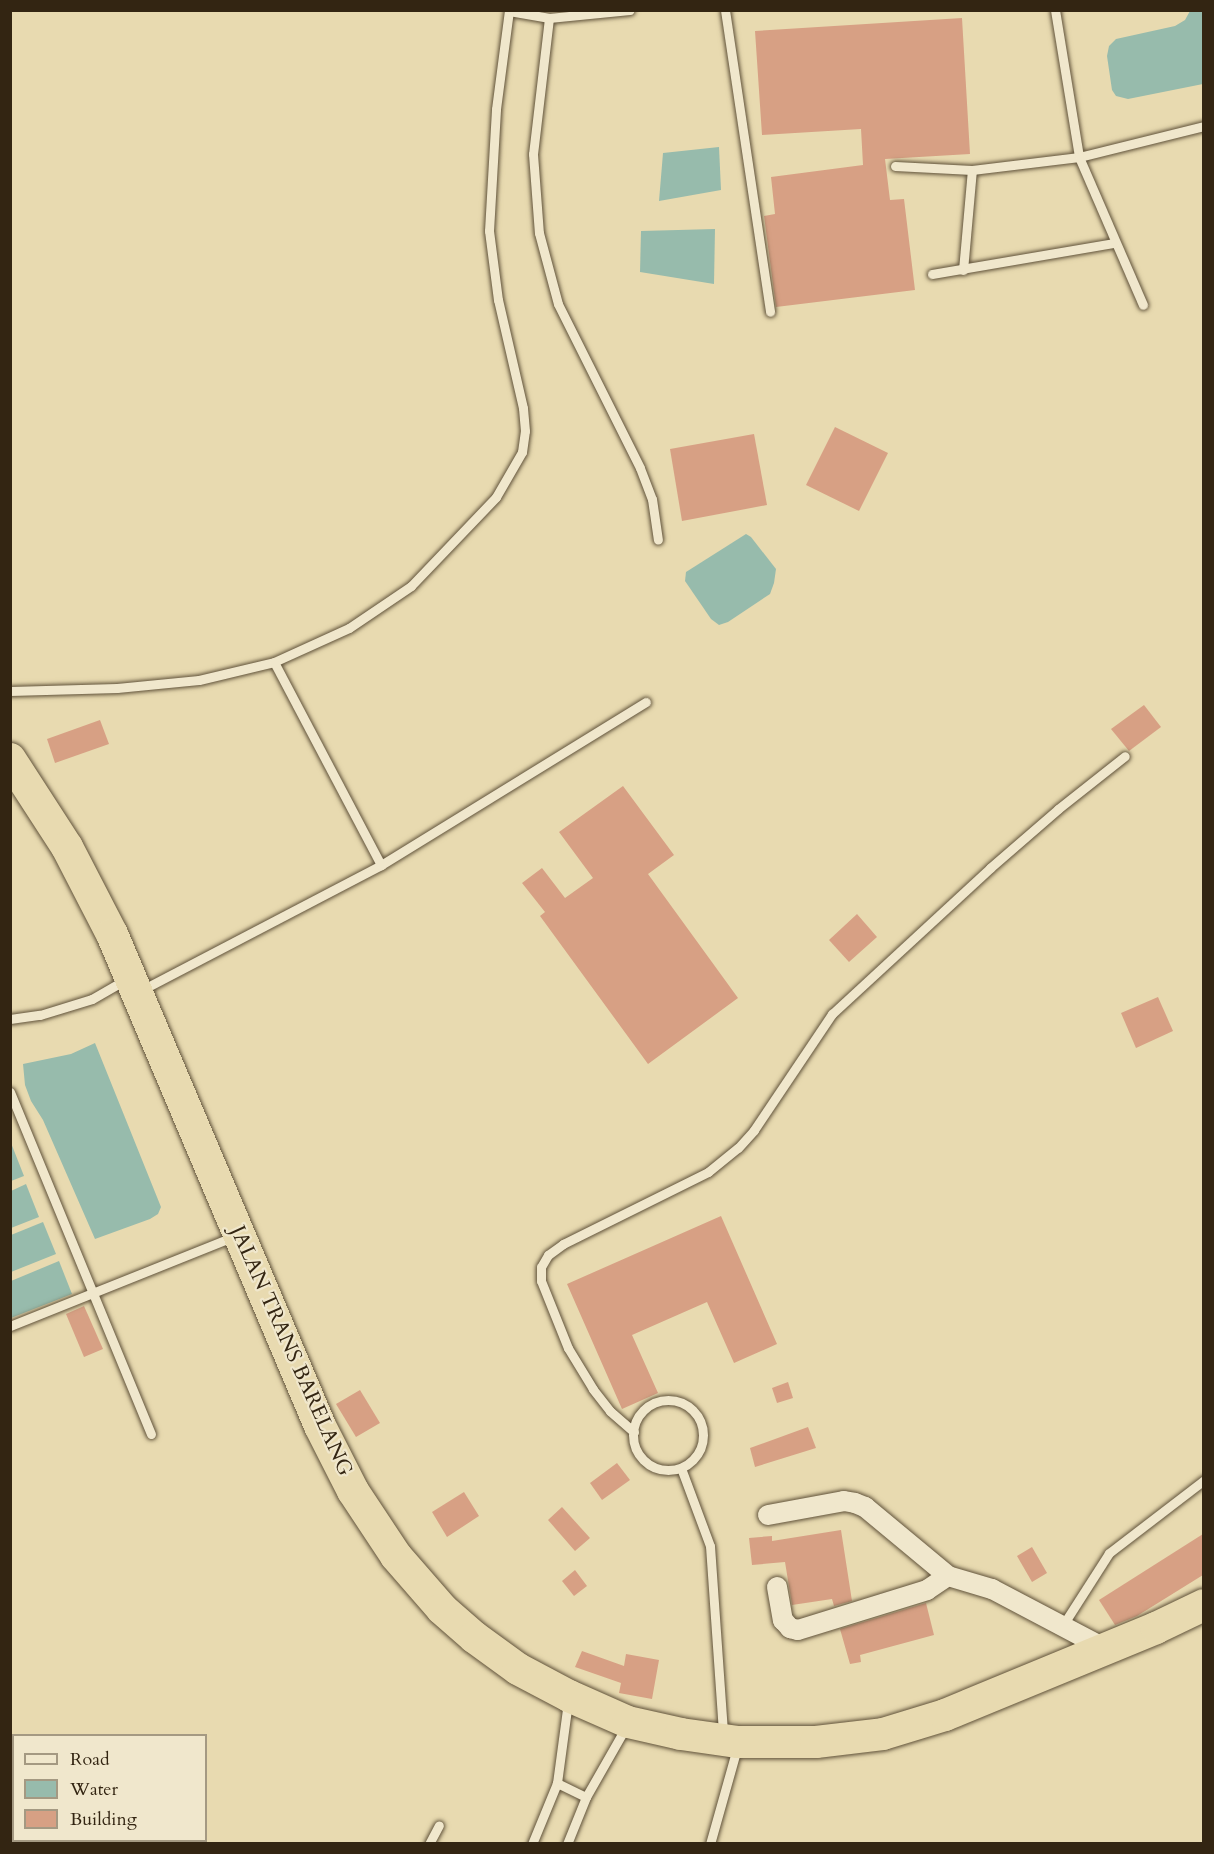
<!DOCTYPE html>
<html>
<head>
<meta charset="utf-8">
<style>
  body { margin:0 }
  #map { position:relative; width:1214px; height:1854px; overflow:hidden; background:#e8dab0; font-family:Cardo,serif }
  div>[style] { position:absolute }
  .water>* { inset:0; background:#97bbac }
  .building>* { inset:0; background:#d7a084 }
  .roads { filter:drop-shadow(0 0 2px #60523a) drop-shadow(0 0 2px #60523a) }
  .service>* { height:9px; margin:-4.5px; padding:0 4.5px; transform-origin:4.5px; border-radius:4.5px; background:#f0e7cc }
  .service>.ring { margin:-4.5px; padding:0; box-sizing:content-box; background:none; border:9px solid #f0e7cc; border-radius:50% }
  .minor>* { height:20px; margin:-10px; padding:0 10px; transform-origin:10px; border-radius:10px; background:#f0e7cc }
  .trunk>* { height:32px; margin:-16px; padding:0 16px; transform-origin:16px; border-radius:16px; background:#e8dab0 }
  span { translate:-50% -50%; white-space:nowrap; text-align:center; line-height:1.15; -webkit-text-stroke:4.5px #f0e7cc; paint-order:stroke }
  .street-label { font-size:21px; color:#332512 }
  .frame { position:absolute; inset:0; border:12px solid #332512; pointer-events:none }
  .legend { position:absolute; left:12px; top:1734px; width:195px; height:108px; box-sizing:border-box; background:#f0e7cc; border:2px solid #a49982; margin:0; padding:8px 10px; list-style:none; font-size:18px; color:#332512 }
  .legend li { display:flex; align-items:center; gap:12px; height:30px }
  .legend b { width:30px; border:2px solid #a49982 }
</style>
</head>
<body>
<div id="map">
  <div class="water">
    <i style="clip-path:polygon(1190px 11px,1203px 11px,1203px 84px,1128px 99px,1116px 96px,1112px 90px,1107px 56px,1109px 46px,1116px 39px,1175px 26px,1185px 20px)"></i>
    <i style="clip-path:polygon(719px 147px,721px 190px,659px 201px,663px 153px)"></i>
    <i style="clip-path:polygon(715px 229px,714px 284px,640px 272px,641px 231px)"></i>
    <i style="clip-path:polygon(746px 534px,751px 537px,776px 569px,774px 583px,770px 594px,728px 622px,719px 625px,711px 619px,685px 581px,686px 572px)"></i>
    <i style="clip-path:polygon(95px 1043px,161px 1207px,158px 1214px,150px 1219px,95px 1239px,43px 1120px,31px 1101px,25px 1085px,23px 1064px,71px 1054px)"></i>
    <i style="clip-path:polygon(11px 1143px,24px 1176px,11px 1181px,10px 1144px)"></i>
    <i style="clip-path:polygon(26px 1184px,39px 1217px,11px 1228px,11px 1191px)"></i>
    <i style="clip-path:polygon(43px 1222px,56px 1254px,11px 1272px,11px 1235px)"></i>
    <i style="clip-path:polygon(59px 1261px,72px 1294px,11px 1318px,11px 1281px)"></i>
  </div>
  <div class="building">
    <i style="clip-path:polygon(962px 18px,970px 154px,885px 159px,890px 200px,904px 199px,915px 290px,776px 307px,764px 216px,775px 214px,771px 177px,863px 165px,861px 129px,762px 135px,755px 31px)"></i>
    <i style="clip-path:polygon(835px 427px,888px 453px,859px 511px,806px 485px)"></i>
    <i style="clip-path:polygon(754px 434px,767px 505px,682px 521px,670px 449px)"></i>
    <i style="clip-path:polygon(1144px 705px,1161px 727px,1129px 751px,1111px 729px)"></i>
    <i style="clip-path:polygon(100px 720px,109px 744px,55px 763px,47px 739px)"></i>
    <i style="clip-path:polygon(623px 786px,674px 855px,648px 874px,738px 998px,648px 1064px,540px 916px,545px 912px,522px 883px,542px 868px,565px 898px,593px 878px,559px 832px)"></i>
    <i style="clip-path:polygon(857px 914px,877px 937px,849px 962px,829px 940px)"></i>
    <i style="clip-path:polygon(1158px 997px,1173px 1031px,1136px 1048px,1121px 1013px)"></i>
    <i style="clip-path:polygon(721px 1216px,777px 1344px,734px 1363px,707px 1302px,632px 1335px,658px 1393px,622px 1409px,567px 1284px)"></i>
    <i style="clip-path:polygon(84px 1306px,103px 1349px,84px 1357px,66px 1314px)"></i>
    <i style="clip-path:polygon(788px 1382px,793px 1398px,777px 1403px,772px 1388px)"></i>
    <i style="clip-path:polygon(360px 1390px,380px 1423px,356px 1437px,336px 1404px)"></i>
    <i style="clip-path:polygon(808px 1427px,816px 1448px,755px 1467px,750px 1448px)"></i>
    <i style="clip-path:polygon(617px 1463px,630px 1480px,602px 1500px,590px 1483px)"></i>
    <i style="clip-path:polygon(464px 1492px,479px 1516px,447px 1537px,432px 1512px)"></i>
    <i style="clip-path:polygon(562px 1507px,590px 1538px,575px 1551px,548px 1520px)"></i>
    <i style="clip-path:polygon(841px 1530px,852px 1601px,834px 1606px,832px 1599px,792px 1605px,785px 1562px,752px 1565px,749px 1538px,772px 1536px,772px 1541px)"></i>
    <i style="clip-path:polygon(1203px 1534px,1203px 1575px,1137px 1616px,1115px 1625px,1099px 1600px)"></i>
    <i style="clip-path:polygon(1032px 1547px,1047px 1573px,1032px 1582px,1017px 1556px)"></i>
    <i style="clip-path:polygon(575px 1570px,587px 1586px,574px 1596px,562px 1581px)"></i>
    <i style="clip-path:polygon(926px 1603px,934px 1635px,860px 1655px,861px 1662px,850px 1664px,840px 1629px)"></i>
    <i style="clip-path:polygon(582px 1651px,624px 1666px,626px 1654px,659px 1660px,652px 1699px,619px 1693px,621px 1683px,575px 1667px)"></i>
  </div>
  <div class="roads">
    <div class="service">
      <i style="left:725px;top:10px;width:305px;rotate:81.5deg"></i>
      <i style="left:1055px;top:10px;width:149px;rotate:80.7deg"></i>
      <i style="left:1079px;top:157px;width:129px;rotate:-13.9deg"></i>
      <i style="left:509px;top:11px;width:41px;rotate:9.9deg"></i>
      <i style="left:549px;top:18px;width:81px;rotate:-5.6deg"></i>
      <i style="left:549px;top:18px;width:137px;rotate:96.7deg"></i>
      <i style="left:533px;top:154px;width:79px;rotate:85.7deg"></i>
      <i style="left:539px;top:233px;width:73px;rotate:75deg"></i>
      <i style="left:558px;top:304px;width:183px;rotate:63.4deg"></i>
      <i style="left:640px;top:468px;width:33px;rotate:69deg"></i>
      <i style="left:652px;top:499px;width:41px;rotate:81.7deg"></i>
      <i style="left:895px;top:166px;width:77px;rotate:3deg"></i>
      <i style="left:972px;top:170px;width:108px;rotate:-6.9deg"></i>
      <i style="left:1079px;top:157px;width:161px;rotate:66.6deg"></i>
      <i style="left:963px;top:270px;width:100px;rotate:-84.9deg"></i>
      <i style="left:932px;top:274px;width:185px;rotate:-9.7deg"></i>
      <i style="left:10px;top:691px;width:107px;rotate:-1.6deg"></i>
      <i style="left:117px;top:688px;width:82px;rotate:-5.6deg"></i>
      <i style="left:199px;top:680px;width:77px;rotate:-13.5deg"></i>
      <i style="left:274px;top:662px;width:82px;rotate:-24.4deg"></i>
      <i style="left:349px;top:628px;width:75px;rotate:-34.1deg"></i>
      <i style="left:411px;top:586px;width:123px;rotate:-46.3deg"></i>
      <i style="left:496px;top:497px;width:52px;rotate:-60deg"></i>
      <i style="left:522px;top:452px;width:21px;rotate:-82deg"></i>
      <i style="left:525px;top:431px;width:23px;rotate:-95deg"></i>
      <i style="left:523px;top:408px;width:111px;rotate:-103deg"></i>
      <i style="left:498px;top:300px;width:70px;rotate:-97.4deg"></i>
      <i style="left:489px;top:231px;width:122px;rotate:-86.7deg"></i>
      <i style="left:496px;top:109px;width:100px;rotate:-82.5deg"></i>
      <i style="left:381px;top:865px;width:311px;rotate:-31.6deg"></i>
      <i style="left:140px;top:991px;width:272px;rotate:-27.6deg"></i>
      <i style="left:381px;top:865px;width:229px;rotate:-117.8deg"></i>
      <i style="left:10px;top:1019px;width:30px;rotate:-8deg"></i>
      <i style="left:40px;top:1015px;width:54px;rotate:-17.1deg"></i>
      <i style="left:92px;top:999px;width:39px;rotate:-30deg"></i>
      <i style="left:10px;top:1092px;width:370px;rotate:67.6deg"></i>
      <i style="left:10px;top:1326px;width:242px;rotate:-21.8deg"></i>
      <i class="ring" style="left:633px;top:1400px;width:61px;height:61px"></i>
      <i style="left:634px;top:1432px;width:32px;rotate:-139deg"></i>
      <i style="left:610px;top:1411px;width:28px;rotate:-128deg"></i>
      <i style="left:593px;top:1389px;width:48px;rotate:-121.4deg"></i>
      <i style="left:568px;top:1348px;width:72px;rotate:-111.9deg"></i>
      <i style="left:541px;top:1281px;width:14px;rotate:-90deg"></i>
      <i style="left:541px;top:1267px;width:14px;rotate:-60deg"></i>
      <i style="left:548px;top:1255px;width:19px;rotate:-36deg"></i>
      <i style="left:563px;top:1244px;width:162px;rotate:-26.4deg"></i>
      <i style="left:708px;top:1172px;width:38px;rotate:-39deg"></i>
      <i style="left:738px;top:1148px;width:24px;rotate:-48deg"></i>
      <i style="left:754px;top:1130px;width:140px;rotate:-56.1deg"></i>
      <i style="left:832px;top:1014px;width:215px;rotate:-42.7deg"></i>
      <i style="left:990px;top:868px;width:90px;rotate:-40.9deg"></i>
      <i style="left:1058px;top:809px;width:85px;rotate:-38.3deg"></i>
      <i style="left:681px;top:1468px;width:83px;rotate:69.6deg"></i>
      <i style="left:710px;top:1546px;width:188px;rotate:86deg"></i>
      <i style="left:1063px;top:1625px;width:85px;rotate:-57.4deg"></i>
      <i style="left:1109px;top:1553px;width:120px;rotate:-37.5deg"></i>
      <i style="left:557px;top:1783px;width:32px;rotate:26deg"></i>
      <i style="left:429px;top:1844px;width:21px;rotate:-62deg"></i>
      <i style="left:532px;top:1844px;width:66px;rotate:-67.7deg"></i>
      <i style="left:557px;top:1783px;width:82px;rotate:-82.3deg"></i>
      <i style="left:567px;top:1844px;width:51px;rotate:-68deg"></i>
      <i style="left:586px;top:1797px;width:81px;rotate:-60.3deg"></i>
      <i style="left:710px;top:1844px;width:100px;rotate:-74.3deg"></i>
    </div>
    <div class="minor">
      <i style="left:768px;top:1515px;width:77px;rotate:-10.4deg"></i>
      <i style="left:844px;top:1501px;width:11px;rotate:10deg"></i>
      <i style="left:855px;top:1503px;width:11px;rotate:22deg"></i>
      <i style="left:865px;top:1507px;width:108px;rotate:39.7deg"></i>
      <i style="left:948px;top:1576px;width:46px;rotate:16.5deg"></i>
      <i style="left:992px;top:1589px;width:129px;rotate:27.8deg"></i>
      <i style="left:777px;top:1587px;width:34px;rotate:80deg"></i>
      <i style="left:783px;top:1620px;width:11px;rotate:49deg"></i>
      <i style="left:790px;top:1628px;width:8px;rotate:14deg"></i>
      <i style="left:798px;top:1630px;width:135px;rotate:-17.2deg"></i>
      <i style="left:927px;top:1590px;width:25px;rotate:-34deg"></i>
    </div>
    <div class="trunk">
      <i style="left:10px;top:759px;width:105px;rotate:57.1deg"></i>
      <i style="left:67px;top:847px;width:98px;rotate:62.7deg"></i>
      <i style="left:112px;top:934px;width:534px;rotate:67.08deg"></i>
      <i style="left:320px;top:1426px;width:73px;rotate:63.1deg"></i>
      <i style="left:353px;top:1491px;width:78px;rotate:56.5deg"></i>
      <i style="left:396px;top:1556px;width:70px;rotate:49deg"></i>
      <i style="left:442px;top:1609px;width:43px;rotate:41.2deg"></i>
      <i style="left:474px;top:1637px;width:54px;rotate:36deg"></i>
      <i style="left:518px;top:1669px;width:58px;rotate:27.9deg"></i>
      <i style="left:569px;top:1696px;width:64px;rotate:23.8deg"></i>
      <i style="left:628px;top:1722px;width:54px;rotate:12.8deg"></i>
      <i style="left:681px;top:1734px;width:58px;rotate:8deg"></i>
      <i style="left:738px;top:1742px;width:78px"></i>
      <i style="left:816px;top:1742px;width:67px;rotate:-6.8deg"></i>
      <i style="left:883px;top:1734px;width:65px;rotate:-17deg"></i>
      <i style="left:945px;top:1715px;width:228px;rotate:-22.4deg"></i>
      <i style="left:1156px;top:1628px;width:53px;rotate:-25.6deg"></i>
    </div>
  </div>
  <div class="street-label">
    <span style="left:291px;top:1351px;rotate:66deg">JALAN TRANS BARELANG</span>
  </div>
  <div class="frame"></div>
  <ul class="legend">
  <li><b style="height:8px;background:#f0e7cc"></b>Road</li>
  <li><b style="height:16px;background:#97bbac"></b>Water</li>
  <li><b style="height:16px;background:#d7a084"></b>Building</li>
  </ul>
</div>
</body>
</html>
